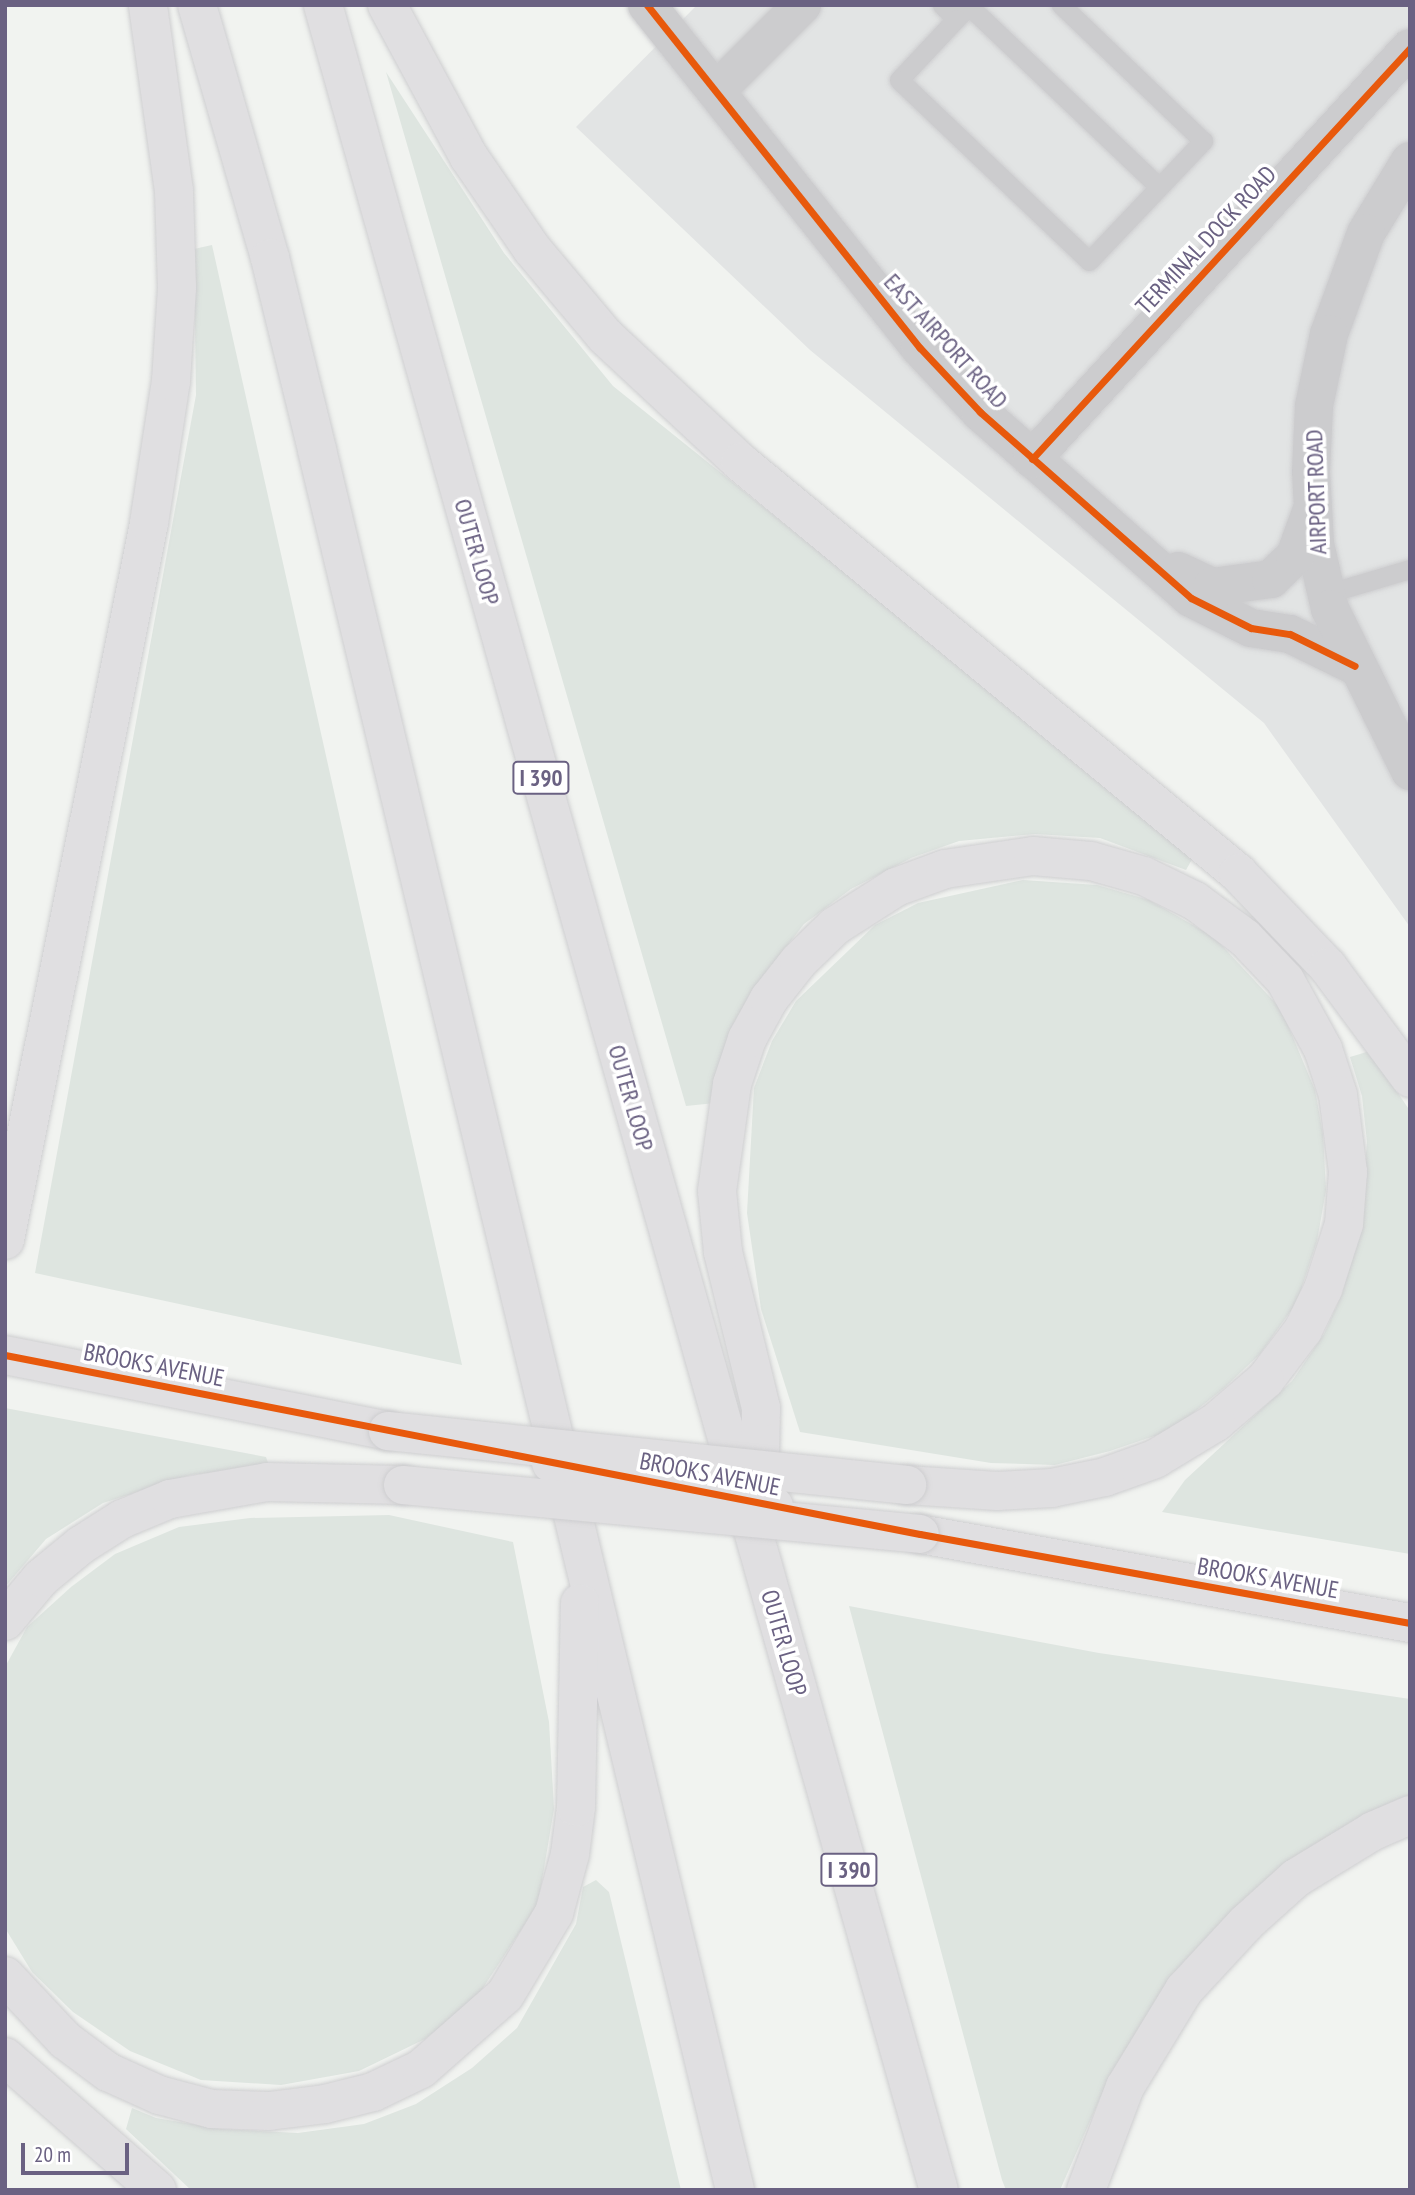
<!DOCTYPE html>
<html>
<head>
<meta charset="utf-8">
<style>
  body { margin:0 }
  #map { position:relative; width:1415px; height:2195px; overflow:hidden; background:#f1f3f0; font-family:"PT Sans Narrow",sans-serif }
  div>[style] { position:absolute }
  .built>* { inset:0; background:#e2e4e4 }
  .green>* { inset:0; background:#dee5e0 }
  .roads { filter:drop-shadow(0 0 2px #ceced0) drop-shadow(0 0 2px #ceced0) }
  .service>* { height:19px; margin:-9.5px; padding:0 9.5px; transform-origin:9.5px; border-radius:9.5px; background:#ccccce }
  .minor>* { height:38px; margin:-19px; padding:0 19px; transform-origin:19px; border-radius:19px; background:#ccccce }
  .primary>* { height:38px; margin:-19px; padding:0 19px; transform-origin:19px; border-radius:19px; background:#e0dfe1 }
  .motorway>* { height:38px; margin:-19px; padding:0 19px; transform-origin:19px; border-radius:19px; background:#e0dfe1 }
  .bridges { filter:drop-shadow(0 0 2px #ceced0) drop-shadow(0 0 2px #ceced0) }
  .primary-bridge>* { height:38px; margin:-19px; padding:0 19px; transform-origin:19px; border-radius:19px; background:#e0dfe1 }
  .motorway-bridge>* { height:38px; margin:-19px; padding:0 19px; transform-origin:19px; border-radius:19px; background:#e0dfe1 }
  .cycleway>* { height:7px; margin:-3.5px; padding:0 3.5px; transform-origin:3.5px; border-radius:3.5px; background:#e8590c }
  span { translate:-50% -50%; white-space:nowrap; text-align:center; line-height:1.15; -webkit-text-stroke:7px #fff; paint-order:stroke }
  .shield-label span { padding:2px 5px; background:#fff; border:2px solid; border-radius:5px; -webkit-text-stroke-width:0 }
  .shield-label { font-size:23px; color:#6a6182; font-weight:700 }
  .street-label { font-size:24px; color:#6a6182 }
  .frame { position:absolute; inset:0; border:7px solid #6a6182; pointer-events:none }
  .scale { position:absolute; left:21px; top:2143px; width:108px; height:32px; box-sizing:border-box; border:4px solid #6a6182; border-top:0; padding-left:9px; font-size:21px; line-height:24px; white-space:nowrap; color:#6a6182; -webkit-text-stroke:5px #fff; paint-order:stroke }
</style>
</head>
<body>
<div id="map">
  <div class="built">
    <i style="clip-path:polygon(697px 5px,1410px 5px,1410px 927px,1264px 723px,810px 350px,576px 127px)"></i>
  </div>
  <div class="green">
    <i style="clip-path:polygon(386px 72px,504px 253px,613px 386px,1195px 854px,1186px 870px,1100px 838px,1035px 834px,959px 841px,911px 858px,851px 889px,804px 924px,762px 978px,715px 1103px,686px 1106px)"></i>
    <i style="clip-path:polygon(212px 245px,462px 1365px,35px 1273px,196px 395px,194px 249px)"></i>
    <i style="clip-path:polygon(1023px 880px,1097px 885px,1149px 900px,1214px 937px,1281px 1009px,1315px 1090px,1323px 1135px,1326px 1190px,1317px 1241px,1297px 1302px,1260px 1354px,1224px 1388px,1172px 1430px,1110px 1451px,1055px 1465px,991px 1463px,800px 1432px,761px 1309px,747px 1213px,754px 1088px,772px 1041px,796px 1001px,875px 925px,918px 903px)"></i>
    <i style="clip-path:polygon(1370px 1051px,1410px 1111px,1410px 1554px,1162px 1512px,1185px 1480px,1292px 1381px,1324px 1334px,1342px 1294px,1360px 1230px,1367px 1142px,1362px 1096px,1350px 1057px)"></i>
    <i style="clip-path:polygon(5px 1408px,266px 1457px,269px 1466px,190px 1475px,103px 1503px,46px 1539px,5px 1587px)"></i>
    <i style="clip-path:polygon(389px 1515px,513px 1542px,549px 1722px,554px 1809px,538px 1904px,475px 2000px,425px 2039px,359px 2071px,281px 2085px,201px 2080px,130px 2051px,73px 2012px,32px 1972px,5px 1928px,5px 1667px,27px 1627px,71px 1587px,115px 1554px,179px 1527px,250px 1518px)"></i>
    <i style="clip-path:polygon(849px 1606px,1099px 1653px,1410px 1699px,1410px 1800px,1384px 1812px,1105px 2087px,1060px 2190px,1006px 2190px,1002px 2180px)"></i>
    <i style="clip-path:polygon(596px 1880px,609px 1892px,681px 2190px,191px 2190px,126px 2129px,132px 2108px,156px 2118px,221px 2129px,298px 2133px,364px 2124px,416px 2104px,472px 2068px,517px 2028px,576px 1924px,583px 1887px)"></i>
  </div>
  <div class="roads">
    <div class="service">
      <i style="left:942px;top:5px;width:20px;rotate:45deg"></i>
      <i style="left:956px;top:19px;width:18px;rotate:-45deg"></i>
      <i style="left:969px;top:6px;width:262px;rotate:43.6deg"></i>
      <i style="left:956px;top:19px;width:83px;rotate:133.1deg"></i>
      <i style="left:899px;top:80px;width:262px;rotate:43.6deg"></i>
      <i style="left:1089px;top:261px;width:166px;rotate:-46.5deg"></i>
      <i style="left:1203px;top:141px;width:197px;rotate:-136.2deg"></i>
      <i style="left:1326px;top:594px;width:88px;rotate:-16.6deg"></i>
    </div>
    <div class="minor">
      <i style="left:647px;top:5px;width:438px;rotate:51.5deg"></i>
      <i style="left:920px;top:348px;width:88px;rotate:46.8deg"></i>
      <i style="left:980px;top:412px;width:281px;rotate:41.4deg"></i>
      <i style="left:1191px;top:598px;width:67px;rotate:26.6deg"></i>
      <i style="left:1251px;top:628px;width:39px;rotate:9deg"></i>
      <i style="left:1290px;top:634px;width:72px;rotate:26.2deg"></i>
      <i style="left:716px;top:91px;width:122px;rotate:-45deg"></i>
      <i style="left:1410px;top:161px;width:84px;rotate:121.4deg"></i>
      <i style="left:1366px;top:233px;width:108px;rotate:110.1deg"></i>
      <i style="left:1329px;top:334px;width:74px;rotate:101.8deg"></i>
      <i style="left:1314px;top:406px;width:66px;rotate:92.6deg"></i>
      <i style="left:1311px;top:472px;width:72px;rotate:86.8deg"></i>
      <i style="left:1315px;top:544px;width:67px;rotate:77deg"></i>
      <i style="left:1330px;top:609px;width:181px;rotate:63.7deg"></i>
      <i style="left:1032px;top:459px;width:558px;rotate:-47.4deg"></i>
      <i style="left:1178px;top:571px;width:38px;rotate:25deg"></i>
      <i style="left:1212px;top:587px;width:60px;rotate:-7.7deg"></i>
      <i style="left:1271px;top:579px;width:33px;rotate:-44deg"></i>
      <i style="left:1295px;top:556px;width:47px;rotate:-70deg"></i>
    </div>
    <div class="primary">
      <i style="left:5px;top:1355px;width:390px;rotate:11.2deg"></i>
      <i style="left:920px;top:1534px;width:498px;rotate:10.3deg"></i>
    </div>
    <div class="motorway">
      <i style="left:197px;top:5px;width:263px;rotate:73.9deg"></i>
      <i style="left:270px;top:258px;width:198px;rotate:76.2deg"></i>
      <i style="left:317px;top:450px;width:1790px;rotate:76.49deg"></i>
      <i style="left:323px;top:5px;width:2270px;rotate:74.26deg"></i>
      <i style="left:387px;top:5px;width:173px;rotate:61.7deg"></i>
      <i style="left:469px;top:157px;width:112px;rotate:55.6deg"></i>
      <i style="left:532px;top:249px;width:114px;rotate:50deg"></i>
      <i style="left:605px;top:336px;width:185px;rotate:43deg"></i>
      <i style="left:740px;top:462px;width:646px;rotate:39.53deg"></i>
      <i style="left:1238px;top:873px;width:130px;rotate:46.2deg"></i>
      <i style="left:1328px;top:967px;width:138px;rotate:53.5deg"></i>
      <i style="left:5px;top:1240px;width:731px;rotate:-78.64deg"></i>
      <i style="left:149px;top:523px;width:144px;rotate:-81.2deg"></i>
      <i style="left:171px;top:381px;width:93px;rotate:-86.3deg"></i>
      <i style="left:177px;top:288px;width:97px;rotate:-91.8deg"></i>
      <i style="left:174px;top:191px;width:188px;rotate:-98deg"></i>
      <i style="left:759px;top:1503px;width:95px;rotate:-88.8deg"></i>
      <i style="left:761px;top:1408px;width:161px;rotate:-103.7deg"></i>
      <i style="left:723px;top:1252px;width:61px;rotate:-95.6deg"></i>
      <i style="left:717px;top:1191px;width:108px;rotate:-82deg"></i>
      <i style="left:732px;top:1084px;width:47px;rotate:-71.6deg"></i>
      <i style="left:747px;top:1039px;width:46px;rotate:-61.2deg"></i>
      <i style="left:769px;top:999px;width:48px;rotate:-51.7deg"></i>
      <i style="left:799px;top:961px;width:50px;rotate:-44.2deg"></i>
      <i style="left:835px;top:926px;width:72px;rotate:-32.6deg"></i>
      <i style="left:896px;top:887px;width:52px;rotate:-20.2deg"></i>
      <i style="left:945px;top:869px;width:89px;rotate:-8.4deg"></i>
      <i style="left:1033px;top:856px;width:58px;rotate:4.9deg"></i>
      <i style="left:1091px;top:861px;width:55px;rotate:15.8deg"></i>
      <i style="left:1144px;top:876px;width:57px;rotate:26.1deg"></i>
      <i style="left:1195px;top:901px;width:62px;rotate:36.5deg"></i>
      <i style="left:1245px;top:938px;width:58px;rotate:46.4deg"></i>
      <i style="left:1285px;top:980px;width:79px;rotate:61.2deg"></i>
      <i style="left:1323px;top:1049px;width:48px;rotate:71.9deg"></i>
      <i style="left:1338px;top:1095px;width:78px;rotate:82.6deg"></i>
      <i style="left:1348px;top:1172px;width:52px;rotate:94.4deg"></i>
      <i style="left:1344px;top:1224px;width:68px;rotate:107.9deg"></i>
      <i style="left:1323px;top:1289px;width:46px;rotate:116deg"></i>
      <i style="left:1303px;top:1330px;width:63px;rotate:127.2deg"></i>
      <i style="left:1265px;top:1380px;width:65px;rotate:139.4deg"></i>
      <i style="left:1216px;top:1422px;width:71px;rotate:148.8deg"></i>
      <i style="left:1155px;top:1459px;width:53px;rotate:160.2deg"></i>
      <i style="left:1105px;top:1477px;width:54px;rotate:168.3deg"></i>
      <i style="left:1052px;top:1488px;width:55px;rotate:176.9deg"></i>
      <i style="left:997px;top:1491px;width:90px;rotate:-176.2deg"></i>
      <i style="left:5px;top:1621px;width:56px;rotate:-50.1deg"></i>
      <i style="left:41px;top:1578px;width:52px;rotate:-39.5deg"></i>
      <i style="left:81px;top:1545px;width:49px;rotate:-32.4deg"></i>
      <i style="left:122px;top:1519px;width:52px;rotate:-22.6deg"></i>
      <i style="left:170px;top:1499px;width:98px;rotate:-9.9deg"></i>
      <i style="left:267px;top:1482px;width:136px;rotate:1.3deg"></i>
      <i style="left:5px;top:1976px;width:88px;rotate:46.8deg"></i>
      <i style="left:65px;top:2040px;width:54px;rotate:36.7deg"></i>
      <i style="left:108px;top:2072px;width:56px;rotate:24.3deg"></i>
      <i style="left:159px;top:2095px;width:55px;rotate:14.8deg"></i>
      <i style="left:212px;top:2109px;width:57px;rotate:2deg"></i>
      <i style="left:269px;top:2111px;width:56px;rotate:-7.1deg"></i>
      <i style="left:325px;top:2104px;width:49px;rotate:-14deg"></i>
      <i style="left:373px;top:2092px;width:53px;rotate:-25.6deg"></i>
      <i style="left:421px;top:2069px;width:112px;rotate:-41.4deg"></i>
      <i style="left:505px;top:1995px;width:96px;rotate:-59.1deg"></i>
      <i style="left:554px;top:1913px;width:61px;rotate:-74.8deg"></i>
      <i style="left:570px;top:1854px;width:47px;rotate:-82.7deg"></i>
      <i style="left:576px;top:1807px;width:204px;rotate:-88.9deg"></i>
      <i style="left:5px;top:2057px;width:202px;rotate:41.2deg"></i>
      <i style="left:1086px;top:2190px;width:110px;rotate:-69.3deg"></i>
      <i style="left:1125px;top:2087px;width:114px;rotate:-58.7deg"></i>
      <i style="left:1184px;top:1990px;width:91px;rotate:-47.2deg"></i>
      <i style="left:1246px;top:1923px;width:67px;rotate:-42deg"></i>
      <i style="left:1296px;top:1878px;width:90px;rotate:-31.4deg"></i>
      <i style="left:1373px;top:1831px;width:40px;rotate:-23.4deg"></i>
    </div>
  </div>
  <div class="bridges">
    <div class="primary-bridge">
      <i style="left:551px;top:1463px;width:227px;rotate:10.9deg"></i>
    </div>
    <div class="motorway-bridge">
      <i style="left:388px;top:1431px;width:522px;rotate:5.94deg"></i>
      <i style="left:403px;top:1485px;width:519px;rotate:5.41deg"></i>
    </div>
  </div>
  <div class="cycleway">
    <i style="left:647px;top:5px;width:438px;rotate:51.5deg"></i>
    <i style="left:920px;top:348px;width:88px;rotate:46.8deg"></i>
    <i style="left:980px;top:412px;width:281px;rotate:41.4deg"></i>
    <i style="left:1191px;top:598px;width:67px;rotate:26.6deg"></i>
    <i style="left:1251px;top:628px;width:39px;rotate:9deg"></i>
    <i style="left:1290px;top:634px;width:72px;rotate:26.2deg"></i>
    <i style="left:1032px;top:459px;width:558px;rotate:-47.4deg"></i>
    <i style="left:5px;top:1355px;width:932px;rotate:11.07deg"></i>
    <i style="left:920px;top:1534px;width:498px;rotate:10.3deg"></i>
  </div>
  <div class="shield-label">
    <span style="left:541px;top:778px">I 390</span>
    <span style="left:849px;top:1870px">I 390</span>
  </div>
  <div class="street-label">
    <span style="left:1206px;top:240px;rotate:-47deg">TERMINAL DOCK ROAD</span>
    <span style="left:946px;top:341px;rotate:48deg">EAST AIRPORT ROAD</span>
    <span style="left:1316px;top:492px;rotate:-92deg">AIRPORT ROAD</span>
    <span style="left:477px;top:552px;rotate:74deg">OUTER LOOP</span>
    <span style="left:631px;top:1098px;rotate:74deg">OUTER LOOP</span>
    <span style="left:154px;top:1365px;rotate:11deg">BROOKS AVENUE</span>
    <span style="left:710px;top:1474px;rotate:11deg">BROOKS AVENUE</span>
    <span style="left:1268px;top:1578px;rotate:10deg">BROOKS AVENUE</span>
    <span style="left:784px;top:1643px;rotate:74deg">OUTER LOOP</span>
  </div>
  <div class="frame"></div>
  <div class="scale">20 m</div>
</div>
</body>
</html>
